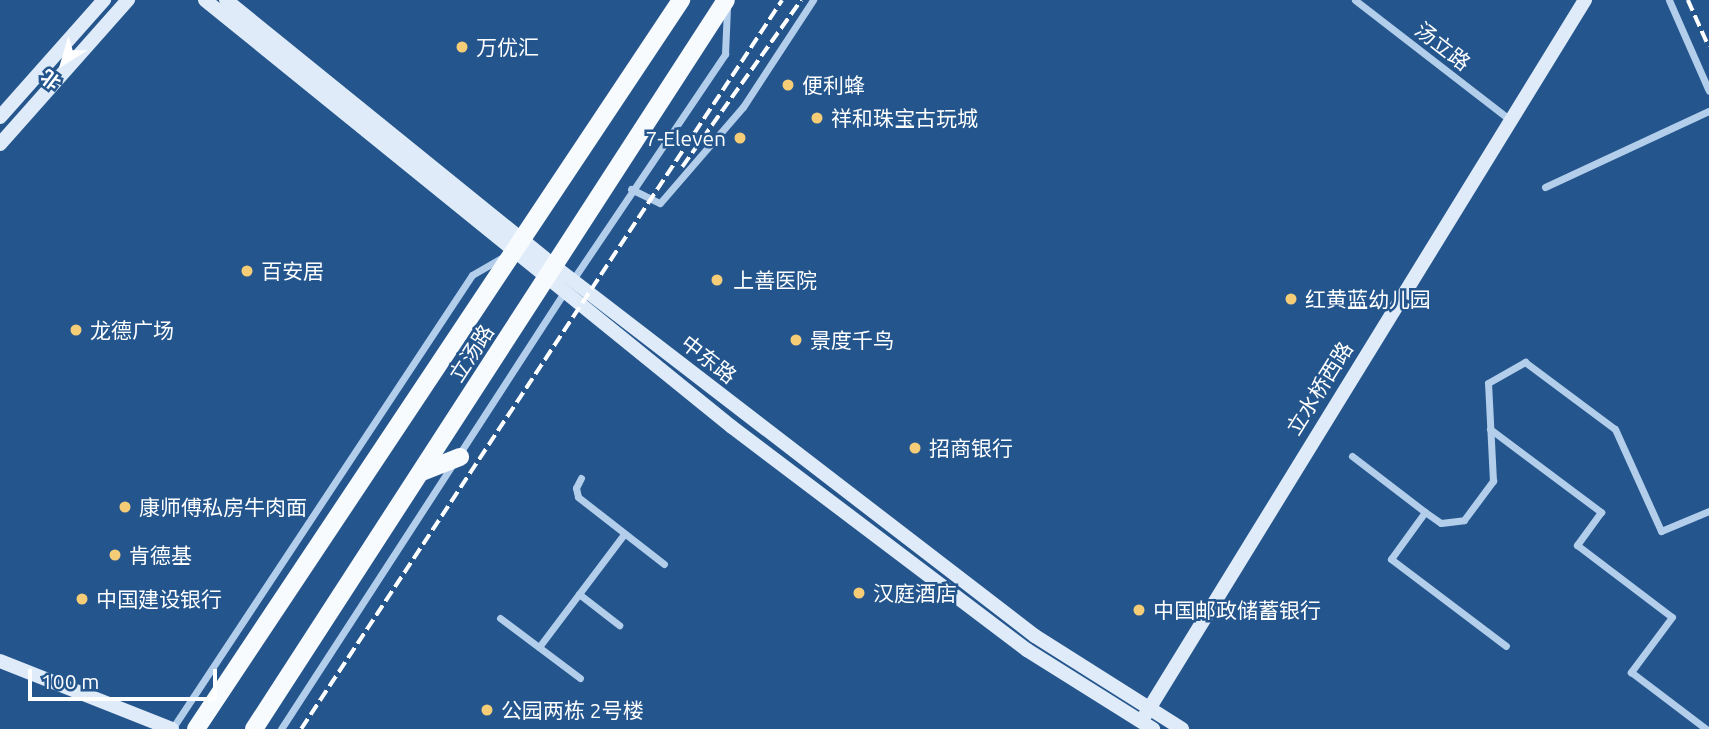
<!DOCTYPE html>
<html>
<head>
<meta charset="utf-8">
<style>
  body { margin:0 }
  #map { position:relative; width:1709px; height:729px; overflow:hidden; background:#24568d; font-family:Ubuntu,"Noto Sans SC",sans-serif }
  div>[style] { position:absolute }
  .street>* { height:7px; margin:-3.5px; padding:0 3.5px; transform-origin:3.5px; border-radius:3.5px; background:#b3ceeb }
  .secondary>* { height:14px; margin:-7px; padding:0 7px; transform-origin:7px; border-radius:7px; background:#dfebf9 }
  .primary>* { height:18px; margin:-9px; padding:0 9px; transform-origin:9px; border-radius:9px; background:#f8fbfe }
  .rail>* { height:3.5px; margin-top:-1.75px; transform-origin:0; background:repeating-linear-gradient(90deg,#fff 0 12px,transparent 0 17px) }
  .dots>* { width:19px; height:19px; translate:-50% -50%; box-sizing:border-box; border:4px solid #24568d; border-radius:50% }
  span { translate:-50% -50%; white-space:nowrap; text-align:center; line-height:1.15; -webkit-text-stroke:5px #24568d; paint-order:stroke }
  .street-label { font-size:21px; color:#fff }
  .poi-label { font-size:21px; color:#fff }
  .left { translate:0 -50%; text-align:left }
  .right { translate:-100% -50%; text-align:right }
  .north { position:absolute; left:28px; top:28px; width:70px; height:70px; -webkit-text-stroke:5px #24568d; paint-order:stroke; rotate:217deg; font-size:19px; font-weight:700; line-height:28px; text-align:center; color:#fff }
  .north::after { content:''; display:block; margin:auto; width:24px; height:32px; background:#fff; clip-path:polygon(50% 0,100% 100%,50% 72%,0 100%) }
  .scale { position:absolute; left:28px; top:669px; width:189px; height:32px; box-sizing:border-box; border:4px solid #fff; border-top:0; padding-left:9px; font-size:21px; line-height:24px; white-space:nowrap; color:#fff; -webkit-text-stroke:5px #24568d; paint-order:stroke }
</style>
</head>
<body>
<div id="map">
  <div class="street">
    <i style="left:1355px;top:0;width:196px;rotate:37.7deg"></i>
    <i style="left:1669px;top:0;width:99px;rotate:66.3deg"></i>
    <i style="left:1545px;top:187px;width:181px;rotate:-24.9deg"></i>
    <i style="left:631px;top:189px;width:32px;rotate:26deg"></i>
    <i style="left:660px;top:203px;width:127px;rotate:-49.2deg"></i>
    <i style="left:743px;top:107px;width:128px;rotate:-56.8deg"></i>
    <i style="left:572px;top:281px;width:274px;rotate:-56deg"></i>
    <i style="left:725px;top:54px;width:46px;rotate:-87.5deg"></i>
    <i style="left:1490px;top:429px;width:139px;rotate:36.8deg"></i>
    <i style="left:1601px;top:512px;width:41px;rotate:126deg"></i>
    <i style="left:1577px;top:545px;width:119px;rotate:37.2deg"></i>
    <i style="left:1672px;top:617px;width:69px;rotate:126.7deg"></i>
    <i style="left:1631px;top:672px;width:94px;rotate:37.2deg"></i>
    <i style="left:1352px;top:456px;width:92px;rotate:37.5deg"></i>
    <i style="left:1425px;top:512px;width:58px;rotate:125.9deg"></i>
    <i style="left:1391px;top:559px;width:144px;rotate:37.1deg"></i>
    <i style="left:581px;top:478px;width:11px;rotate:117deg"></i>
    <i style="left:576px;top:488px;width:9px;rotate:77deg"></i>
    <i style="left:578px;top:497px;width:109px;rotate:37.9deg"></i>
    <i style="left:1425px;top:512px;width:19px;rotate:35deg"></i>
    <i style="left:1441px;top:523px;width:23px;rotate:-7deg"></i>
    <i style="left:1464px;top:520px;width:49px;rotate:-53.4deg"></i>
    <i style="left:1493px;top:481px;width:98px;rotate:-92.9deg"></i>
    <i style="left:1488px;top:383px;width:43px;rotate:-29.6deg"></i>
    <i style="left:1525px;top:362px;width:112px;rotate:36.7deg"></i>
    <i style="left:1615px;top:429px;width:112px;rotate:65.7deg"></i>
    <i style="left:1661px;top:531px;width:52px;rotate:-22.6deg"></i>
    <i style="left:579px;top:594px;width:51px;rotate:37.8deg"></i>
    <i style="left:500px;top:618px;width:100px;rotate:36.9deg"></i>
    <i style="left:539px;top:647px;width:141px;rotate:-53deg"></i>
    <i style="left:172px;top:729px;width:544px;rotate:-56.54deg"></i>
    <i style="left:472px;top:275px;width:39px;rotate:-30deg"></i>
    <i style="left:281px;top:729px;width:522px;rotate:-57.04deg"></i>
  </div>
  <div class="secondary">
    <i style="left:205px;top:0;width:678px;rotate:39.02deg"></i>
    <i style="left:732px;top:427px;width:370px;rotate:37.1deg"></i>
    <i style="left:1027px;top:650px;width:149px;rotate:32.1deg"></i>
    <i style="left:226px;top:0;width:422px;rotate:39deg"></i>
    <i style="left:554px;top:266px;width:607px;rotate:37.57deg"></i>
    <i style="left:1035px;top:636px;width:174px;rotate:32.3deg"></i>
    <i style="left:0;top:117px;width:157px;rotate:-48.4deg"></i>
    <i style="left:0;top:144px;width:193px;rotate:-48.4deg"></i>
    <i style="left:0;top:661px;width:185px;rotate:21.6deg"></i>
    <i style="left:1144px;top:717px;width:842px;rotate:-58.41deg"></i>
  </div>
  <div class="primary">
    <i style="left:422px;top:472px;width:41px;rotate:-21.5deg"></i>
    <i style="left:196px;top:729px;width:876px;rotate:-56.36deg"></i>
    <i style="left:254px;top:729px;width:868px;rotate:-57.08deg"></i>
  </div>
  <div class="rail">
    <i style="left:1688px;top:0;width:51px;rotate:65.9deg"></i>
    <i style="left:682px;top:167px;width:205px;rotate:-54.5deg"></i>
    <i style="left:301px;top:729px;width:873px;rotate:-56.58deg"></i>
  </div>
  <div class="dots">
    <i style="left:462px;top:47px;background:#f5cd77"></i>
    <i style="left:788px;top:85px;background:#f5cd77"></i>
    <i style="left:817px;top:118px;background:#f5cd77"></i>
    <i style="left:740px;top:138px;background:#f5cd77"></i>
    <i style="left:247px;top:271px;background:#f5cd77"></i>
    <i style="left:717px;top:280px;background:#f5cd77"></i>
    <i style="left:1291px;top:299px;background:#f5cd77"></i>
    <i style="left:76px;top:330px;background:#f5cd77"></i>
    <i style="left:796px;top:340px;background:#f5cd77"></i>
    <i style="left:915px;top:448px;background:#f5cd77"></i>
    <i style="left:125px;top:507px;background:#f5cd77"></i>
    <i style="left:115px;top:555px;background:#f5cd77"></i>
    <i style="left:859px;top:593px;background:#f5cd77"></i>
    <i style="left:82px;top:599px;background:#f5cd77"></i>
    <i style="left:1139px;top:610px;background:#f5cd77"></i>
    <i style="left:487px;top:710px;background:#f5cd77"></i>
  </div>
  <div class="street-label">
    <span style="left:1443px;top:46px;rotate:38deg">汤立路</span>
    <span style="left:471px;top:353px;rotate:-57deg">立汤路</span>
    <span style="left:709px;top:359px;rotate:38deg">中东路</span>
    <span style="left:1319px;top:388px;rotate:-58deg">立水桥西路</span>
  </div>
  <div class="poi-label">
    <span class="left" style="left:476px;top:47px">万优汇</span>
    <span class="left" style="left:802px;top:85px">便利蜂</span>
    <span class="left" style="left:831px;top:118px">祥和珠宝古玩城</span>
    <span class="right" style="left:726px;top:138px">7-Eleven</span>
    <span class="left" style="left:261px;top:271px">百安居</span>
    <span class="left" style="left:733px;top:280px">上善医院</span>
    <span class="left" style="left:1305px;top:299px">红黄蓝幼儿园</span>
    <span class="left" style="left:90px;top:330px">龙德广场</span>
    <span class="left" style="left:810px;top:340px">景度千鸟</span>
    <span class="left" style="left:929px;top:448px">招商银行</span>
    <span class="left" style="left:139px;top:507px">康师傅私房牛肉面</span>
    <span class="left" style="left:129px;top:555px">肯德基</span>
    <span class="left" style="left:873px;top:593px">汉庭酒店</span>
    <span class="left" style="left:96px;top:599px">中国建设银行</span>
    <span class="left" style="left:1153px;top:610px">中国邮政储蓄银行</span>
    <span class="left" style="left:501px;top:710px">公园两栋 2号楼</span>
  </div>
  <div class="north">北</div>
  <div class="scale">100 m</div>
</div>
</body>
</html>
